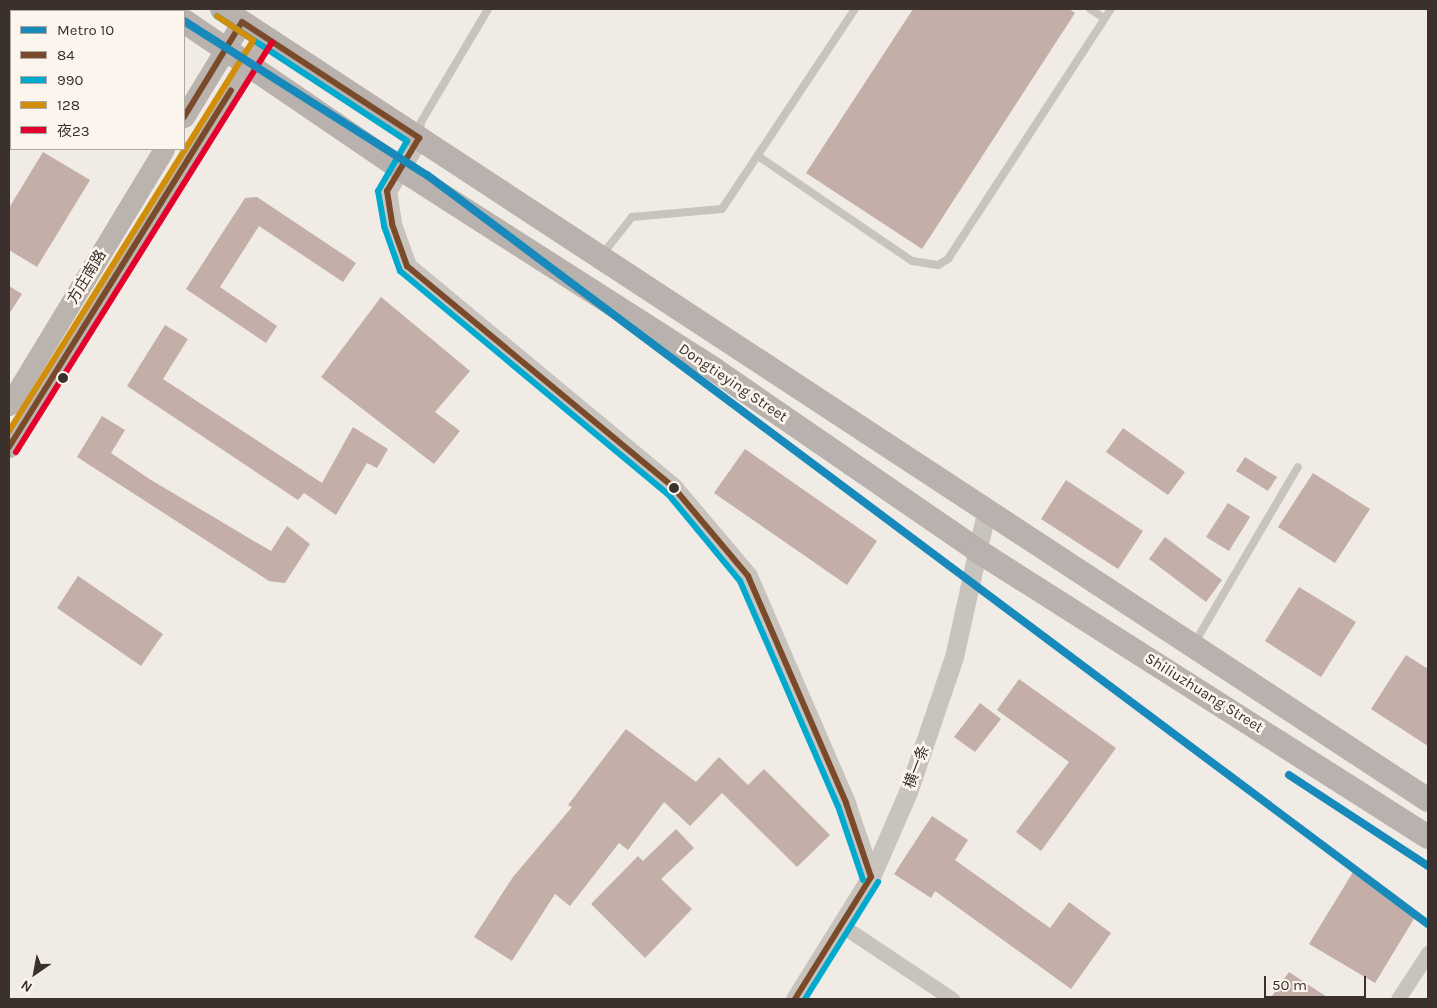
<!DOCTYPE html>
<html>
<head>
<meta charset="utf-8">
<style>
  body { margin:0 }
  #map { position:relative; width:1437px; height:1008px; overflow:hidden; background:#f0ebe5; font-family:Karla,"Noto Sans SC",sans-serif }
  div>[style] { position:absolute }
  .building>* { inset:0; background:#c3afa7 }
  .service>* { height:8px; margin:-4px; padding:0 4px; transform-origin:4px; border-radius:4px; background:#c9c3be }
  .minor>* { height:15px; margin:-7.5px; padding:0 7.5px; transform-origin:7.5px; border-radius:7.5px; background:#c9c3be }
  .tertiary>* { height:19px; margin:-9.5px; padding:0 9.5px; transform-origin:9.5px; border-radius:9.5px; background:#c9c3be }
  .secondary>* { height:21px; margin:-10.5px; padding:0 10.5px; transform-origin:10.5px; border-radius:10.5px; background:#bab3ae }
  .primary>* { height:24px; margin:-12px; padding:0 12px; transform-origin:12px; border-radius:12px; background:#b8b1ad }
  .bus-1>* { height:6px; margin:-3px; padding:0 3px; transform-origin:3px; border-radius:3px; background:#7a4b2a }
  .bus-2>* { height:6px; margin:-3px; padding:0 3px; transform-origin:3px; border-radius:3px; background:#00a9ce }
  .bus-3>* { height:6px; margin:-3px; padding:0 3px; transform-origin:3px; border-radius:3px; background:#d18e09 }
  .bus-4>* { height:6px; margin:-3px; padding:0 3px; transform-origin:3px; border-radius:3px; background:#e4002b }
  .metro-1>* { height:8px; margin:-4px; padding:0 4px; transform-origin:4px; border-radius:4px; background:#178abb }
  .dots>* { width:14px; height:14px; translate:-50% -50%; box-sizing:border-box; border:2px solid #fbf5ee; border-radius:50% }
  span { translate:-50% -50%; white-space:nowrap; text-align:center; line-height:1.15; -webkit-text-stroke:5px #fbf5ee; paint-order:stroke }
  .street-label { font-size:15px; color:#3b302b }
  .frame { position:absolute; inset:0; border:10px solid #3b302b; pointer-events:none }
  .legend { position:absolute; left:10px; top:10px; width:175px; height:140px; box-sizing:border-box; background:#fbf5ee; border:1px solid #aea6a0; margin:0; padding:6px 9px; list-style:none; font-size:15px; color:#3b302b }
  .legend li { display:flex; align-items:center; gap:10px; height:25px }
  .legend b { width:25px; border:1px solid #aea6a0 }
  .north { position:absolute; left:10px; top:948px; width:50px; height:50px; -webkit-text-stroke:4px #fbf5ee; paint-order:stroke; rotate:213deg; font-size:14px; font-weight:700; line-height:20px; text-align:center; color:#3b302b }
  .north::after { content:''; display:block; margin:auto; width:18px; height:22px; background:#3b302b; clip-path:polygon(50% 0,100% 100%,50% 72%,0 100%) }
  .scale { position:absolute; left:1264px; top:976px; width:102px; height:22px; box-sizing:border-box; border:2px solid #3b302b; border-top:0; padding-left:6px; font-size:15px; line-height:18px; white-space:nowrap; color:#3b302b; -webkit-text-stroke:4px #fbf5ee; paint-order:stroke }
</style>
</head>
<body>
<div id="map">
  <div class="building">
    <i style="clip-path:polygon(913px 9px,1069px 9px,1075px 13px,922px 249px,806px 173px)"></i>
    <i style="clip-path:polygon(43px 152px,90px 180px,37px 267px,9px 250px,9px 208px)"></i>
    <i style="clip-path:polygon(257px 197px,356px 263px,343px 282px,259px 226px,220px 287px,277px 326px,266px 343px,186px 289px,245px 198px)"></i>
    <i style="clip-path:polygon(9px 286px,22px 294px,9px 314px)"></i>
    <i style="clip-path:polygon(381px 297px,470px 371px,435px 412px,460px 431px,434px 464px,321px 377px)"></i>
    <i style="clip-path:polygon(165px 325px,188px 339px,163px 379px,322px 483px,353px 427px,388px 449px,377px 468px,367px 463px,336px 515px,304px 493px,298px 500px,127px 386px)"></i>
    <i style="clip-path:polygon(102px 416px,125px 430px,111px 453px,151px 480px,271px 551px,287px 526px,310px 544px,285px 583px,269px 581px,77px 457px)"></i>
    <i style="clip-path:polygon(1123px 428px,1185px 472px,1168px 495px,1106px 452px)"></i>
    <i style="clip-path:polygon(745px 449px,877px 541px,847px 585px,714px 493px)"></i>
    <i style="clip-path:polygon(1245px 457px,1277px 477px,1268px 491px,1236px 471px)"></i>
    <i style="clip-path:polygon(1313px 473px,1370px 509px,1335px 563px,1278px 527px)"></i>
    <i style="clip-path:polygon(1066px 480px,1143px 531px,1118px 569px,1041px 519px)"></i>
    <i style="clip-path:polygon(1228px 503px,1250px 517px,1229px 551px,1206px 537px)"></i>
    <i style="clip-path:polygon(1165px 537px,1222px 580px,1206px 602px,1149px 559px)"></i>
    <i style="clip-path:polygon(78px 576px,163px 634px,141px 666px,57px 608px)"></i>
    <i style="clip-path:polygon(1299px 587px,1356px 622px,1321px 677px,1265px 641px)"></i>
    <i style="clip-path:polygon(1406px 655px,1428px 669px,1428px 746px,1371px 709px)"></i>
    <i style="clip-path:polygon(1019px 679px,1116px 748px,1041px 851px,1016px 832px,1069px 762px,997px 710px)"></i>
    <i style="clip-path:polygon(980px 703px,1001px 719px,975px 752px,954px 737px)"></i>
    <i style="clip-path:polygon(626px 729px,696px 782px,719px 757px,748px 785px,764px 769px,830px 835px,797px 867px,722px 793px,690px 826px,664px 802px,628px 850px,619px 843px,570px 906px,555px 894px,512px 961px,474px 937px,513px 877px,572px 807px,568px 805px)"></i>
    <i style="clip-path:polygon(932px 816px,968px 840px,955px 860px,1050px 928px,1069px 902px,1111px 933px,1071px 989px,935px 891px,931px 898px,894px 874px)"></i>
    <i style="clip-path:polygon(676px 829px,694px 848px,661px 879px,692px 909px,645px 958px,591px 904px,638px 856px,643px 861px)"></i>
    <i style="clip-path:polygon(1353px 872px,1418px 912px,1375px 983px,1309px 944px)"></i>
    <i style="clip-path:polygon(1289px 972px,1330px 999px,1270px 999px)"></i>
  </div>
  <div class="service">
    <i style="left:1090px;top:9px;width:17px;rotate:33deg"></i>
    <i style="left:420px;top:134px;width:12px;rotate:-85deg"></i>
    <i style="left:421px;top:122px;width:131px;rotate:-59.3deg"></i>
    <i style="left:758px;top:156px;width:186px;rotate:34.3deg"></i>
    <i style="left:912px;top:261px;width:26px;rotate:9deg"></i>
    <i style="left:938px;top:265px;width:12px;rotate:-31deg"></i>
    <i style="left:948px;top:259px;width:298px;rotate:-56.9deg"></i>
    <i style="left:601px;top:256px;width:50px;rotate:-51.5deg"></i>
    <i style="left:632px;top:217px;width:90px;rotate:-5.1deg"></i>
    <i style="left:722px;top:209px;width:240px;rotate:-56.4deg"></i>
    <i style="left:1194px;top:644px;width:205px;rotate:-59.6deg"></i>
  </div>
  <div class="minor">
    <i style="left:844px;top:927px;width:130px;rotate:33.7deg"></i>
    <i style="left:1398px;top:999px;width:55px;rotate:-56.9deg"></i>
  </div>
  <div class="tertiary">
    <i style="left:419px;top:138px;width:62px;rotate:121.1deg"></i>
    <i style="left:387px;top:191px;width:33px;rotate:81deg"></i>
    <i style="left:392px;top:224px;width:45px;rotate:70.3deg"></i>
    <i style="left:407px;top:266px;width:347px;rotate:39.7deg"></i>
    <i style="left:674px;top:488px;width:115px;rotate:49.9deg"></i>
    <i style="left:748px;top:576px;width:247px;rotate:66.6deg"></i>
    <i style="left:846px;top:803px;width:78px;rotate:71.3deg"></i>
    <i style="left:795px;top:999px;width:144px;rotate:-58.1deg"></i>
    <i style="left:871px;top:877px;width:93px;rotate:-66.5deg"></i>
    <i style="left:908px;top:792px;width:143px;rotate:-71.2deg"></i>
    <i style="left:954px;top:657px;width:148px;rotate:-77.5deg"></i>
  </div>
  <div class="secondary">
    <i style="left:184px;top:117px;width:111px;rotate:-58.6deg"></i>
    <i style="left:9px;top:405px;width:299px;rotate:-58.8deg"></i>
    <i style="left:9px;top:447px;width:483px;rotate:-58deg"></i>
  </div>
  <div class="primary">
    <i style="left:166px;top:9px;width:4px;rotate:27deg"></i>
    <i style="left:222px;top:9px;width:1442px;rotate:33.26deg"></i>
    <i style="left:184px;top:21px;width:263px;rotate:34.3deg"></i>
    <i style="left:401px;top:169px;width:373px;rotate:32.6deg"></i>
    <i style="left:715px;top:370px;width:319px;rotate:34.5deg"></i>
    <i style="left:978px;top:551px;width:533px;rotate:32.44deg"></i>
  </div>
  <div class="bus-1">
    <i style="left:184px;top:117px;width:111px;rotate:-58.6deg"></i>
    <i style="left:242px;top:22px;width:212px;rotate:33.2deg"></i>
    <i style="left:419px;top:138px;width:62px;rotate:121.1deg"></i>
    <i style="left:387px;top:191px;width:33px;rotate:81deg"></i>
    <i style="left:392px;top:224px;width:45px;rotate:70.3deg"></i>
    <i style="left:407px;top:266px;width:347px;rotate:39.7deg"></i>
    <i style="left:674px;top:488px;width:115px;rotate:49.9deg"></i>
    <i style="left:748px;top:576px;width:247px;rotate:66.6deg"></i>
    <i style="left:846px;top:803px;width:78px;rotate:71.3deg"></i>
    <i style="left:9px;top:447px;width:420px;rotate:-58.1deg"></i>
    <i style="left:795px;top:999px;width:144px;rotate:-58.1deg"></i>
  </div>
  <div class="bus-2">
    <i style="left:217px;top:16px;width:227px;rotate:33.3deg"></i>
    <i style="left:407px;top:141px;width:58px;rotate:120.1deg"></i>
    <i style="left:378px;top:191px;width:36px;rotate:80deg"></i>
    <i style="left:384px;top:226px;width:48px;rotate:70.4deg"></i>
    <i style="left:400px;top:271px;width:349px;rotate:39.8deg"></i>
    <i style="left:668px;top:494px;width:113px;rotate:50.4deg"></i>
    <i style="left:740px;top:581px;width:245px;rotate:66.5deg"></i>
    <i style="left:838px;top:806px;width:78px;rotate:71.3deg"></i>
    <i style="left:805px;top:999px;width:138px;rotate:-58deg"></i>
  </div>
  <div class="bus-3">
    <i style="left:9px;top:431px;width:461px;rotate:-58deg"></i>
    <i style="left:253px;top:40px;width:43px;rotate:-146.3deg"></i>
  </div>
  <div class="bus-4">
    <i style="left:16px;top:452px;width:483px;rotate:-58deg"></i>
  </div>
  <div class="metro-1">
    <i style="left:184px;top:21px;width:288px;rotate:32.4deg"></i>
    <i style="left:427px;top:175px;width:1250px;rotate:36.81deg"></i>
    <i style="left:1289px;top:775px;width:166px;rotate:33.2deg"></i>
  </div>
  <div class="dots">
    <i style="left:63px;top:378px;background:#3b302b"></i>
    <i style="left:674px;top:488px;background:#3b302b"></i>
  </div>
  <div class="street-label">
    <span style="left:87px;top:277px;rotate:-59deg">方庄南路</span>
    <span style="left:733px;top:383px;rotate:34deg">Dongtieying Street</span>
    <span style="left:1204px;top:693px;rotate:32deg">Shiliuzhuang Street</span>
    <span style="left:917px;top:767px;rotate:-69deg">横一条</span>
  </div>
  <div class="frame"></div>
  <ul class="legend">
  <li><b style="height:6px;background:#178abb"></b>Metro 10</li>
  <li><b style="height:6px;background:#7a4b2a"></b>84</li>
  <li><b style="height:6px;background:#00a9ce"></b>990</li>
  <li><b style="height:6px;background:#d18e09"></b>128</li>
  <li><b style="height:6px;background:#e4002b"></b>夜23</li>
  </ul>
  <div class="north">N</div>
  <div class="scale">50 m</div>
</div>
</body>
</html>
